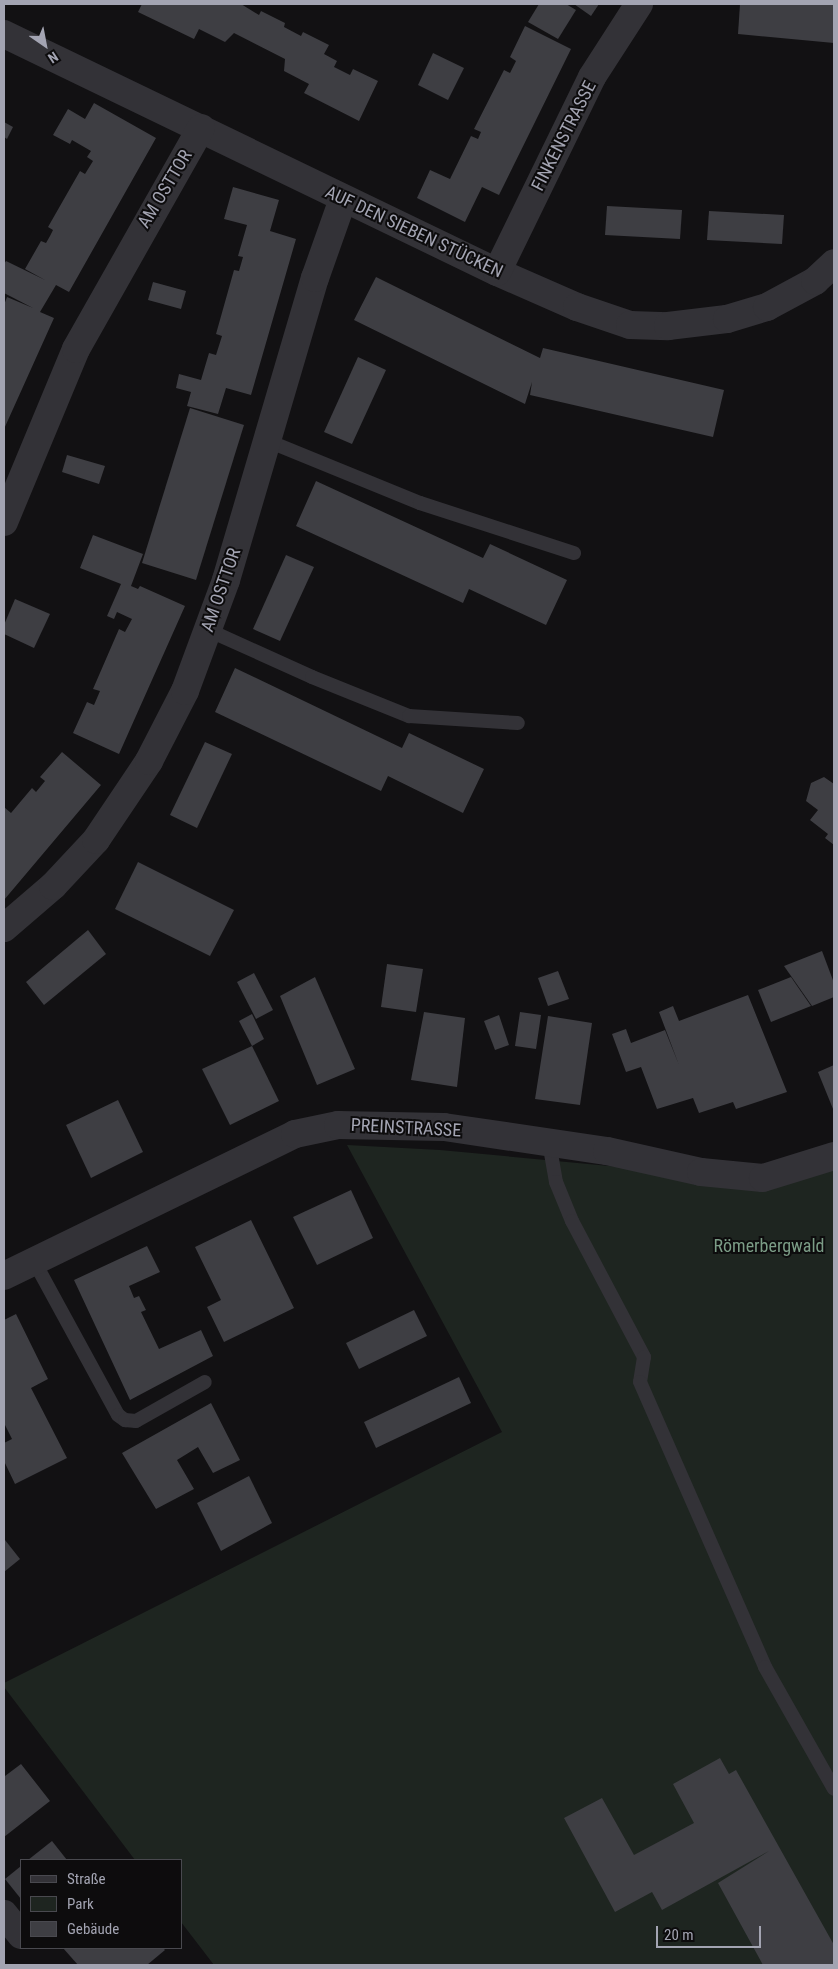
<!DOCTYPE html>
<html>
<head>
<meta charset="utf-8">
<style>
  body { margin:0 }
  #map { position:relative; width:838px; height:1969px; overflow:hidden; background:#121113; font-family:"Roboto Condensed",sans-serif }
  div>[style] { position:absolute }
  .green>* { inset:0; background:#1e2520 }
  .building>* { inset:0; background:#3e3e43 }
  .lane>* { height:14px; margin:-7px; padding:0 7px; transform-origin:7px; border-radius:7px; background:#333237 }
  .street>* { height:28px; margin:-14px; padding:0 14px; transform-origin:14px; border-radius:14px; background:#333237 }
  span { translate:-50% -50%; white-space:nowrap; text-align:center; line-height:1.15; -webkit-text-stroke:4px #0d0c0d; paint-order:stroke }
  .street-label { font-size:18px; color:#a3a4b2 }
  .park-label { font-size:18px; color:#7b9c86 }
  .frame { position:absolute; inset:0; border:5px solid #a3a4b2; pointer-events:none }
  .legend { position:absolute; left:20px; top:1859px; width:162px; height:90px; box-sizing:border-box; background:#0d0c0d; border:1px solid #49494f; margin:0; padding:6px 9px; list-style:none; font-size:15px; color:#a3a4b2 }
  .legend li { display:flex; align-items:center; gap:10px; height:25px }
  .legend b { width:25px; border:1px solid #49494f }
  .north { position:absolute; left:20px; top:20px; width:50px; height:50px; -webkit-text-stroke:4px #0d0c0d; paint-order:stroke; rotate:147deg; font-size:14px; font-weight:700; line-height:20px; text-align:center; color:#a3a4b2 }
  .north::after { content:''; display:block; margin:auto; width:18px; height:22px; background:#a3a4b2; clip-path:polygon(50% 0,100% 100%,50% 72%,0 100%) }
  .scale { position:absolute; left:656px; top:1926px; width:105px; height:22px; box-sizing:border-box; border:2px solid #a3a4b2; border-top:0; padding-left:6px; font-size:15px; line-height:18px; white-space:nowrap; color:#a3a4b2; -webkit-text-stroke:4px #0d0c0d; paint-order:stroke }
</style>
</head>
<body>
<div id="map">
  <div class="green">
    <i style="clip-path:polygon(347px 1145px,440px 1150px,652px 1170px,834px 1164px,834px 1965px,214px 1965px,181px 1922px,181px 1860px,135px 1860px,4px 1687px,4px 1683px,502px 1432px)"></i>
  </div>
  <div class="building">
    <i style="clip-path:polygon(142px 4px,241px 4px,259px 15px,261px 11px,285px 23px,284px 27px,301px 36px,303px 32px,329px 45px,324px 54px,337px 61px,334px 67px,350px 75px,353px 69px,378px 81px,359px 121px,304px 93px,309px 84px,284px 71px,285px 59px,234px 33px,225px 42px,199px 29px,194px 39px,138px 12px)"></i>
    <i style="clip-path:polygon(539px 4px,566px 4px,576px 10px,558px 39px,528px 22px)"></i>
    <i style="clip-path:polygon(574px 4px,599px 4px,591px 16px)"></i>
    <i style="clip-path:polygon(740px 4px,834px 4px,834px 43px,738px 34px)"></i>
    <i style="clip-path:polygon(525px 26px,571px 49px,499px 195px,482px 187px,465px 222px,417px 198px,430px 170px,450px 179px,471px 136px,478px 139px,481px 132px,474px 129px,504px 70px,510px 73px,516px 61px,510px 57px)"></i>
    <i style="clip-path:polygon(433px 53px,464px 68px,448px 100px,418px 85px)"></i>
    <i style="clip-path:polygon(94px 103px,156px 138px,69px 292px,56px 285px,40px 312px,54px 318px,4px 429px,4px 305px,7px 297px,33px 308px,4px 293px,4px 264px,6px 261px,45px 280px,25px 269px,41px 241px,46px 243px,50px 236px,53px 230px,48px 227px,80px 171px,85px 174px,93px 161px,87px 157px,91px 151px,72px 140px,70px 144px,53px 135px,68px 109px,85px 119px)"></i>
    <i style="clip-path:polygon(4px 122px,13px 127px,7px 139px,4px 137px)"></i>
    <i style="clip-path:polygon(233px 187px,279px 200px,270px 231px,296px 239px,251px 395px,226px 388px,218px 414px,187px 406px,191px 392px,176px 388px,179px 374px,201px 380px,209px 353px,216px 355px,222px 336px,216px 334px,234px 270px,239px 271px,243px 257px,238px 256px,247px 225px,224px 219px)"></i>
    <i style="clip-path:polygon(607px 206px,682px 210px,680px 239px,605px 235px)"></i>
    <i style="clip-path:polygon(709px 211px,784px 215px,782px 244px,707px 240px)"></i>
    <i style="clip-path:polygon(376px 277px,540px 358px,543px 348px,724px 390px,713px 437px,530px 395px,532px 382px,525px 404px,354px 320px)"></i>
    <i style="clip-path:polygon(153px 282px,186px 291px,181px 309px,148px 300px)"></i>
    <i style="clip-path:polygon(358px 357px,386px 370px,352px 444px,324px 432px)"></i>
    <i style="clip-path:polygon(190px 408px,244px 425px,196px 580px,142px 563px)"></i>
    <i style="clip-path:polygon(67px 455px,105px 466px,99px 484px,62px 472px)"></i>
    <i style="clip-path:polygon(316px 481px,483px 558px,490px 544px,567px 580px,546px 625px,469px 589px,463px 603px,296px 526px)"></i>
    <i style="clip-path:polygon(93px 535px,143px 554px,131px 586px,138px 589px,140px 586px,185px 606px,119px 754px,73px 733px,87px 702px,94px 705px,100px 691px,93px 689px,119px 629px,125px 632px,132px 619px,117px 612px,114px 619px,107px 616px,121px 584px,80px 568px)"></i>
    <i style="clip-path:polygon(286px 555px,314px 567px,280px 641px,253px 629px)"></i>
    <i style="clip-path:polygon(15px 599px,50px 614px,34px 648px,4px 634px,4px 625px)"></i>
    <i style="clip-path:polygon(235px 668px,402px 748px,409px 733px,484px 769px,463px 813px,388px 776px,381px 791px,215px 712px)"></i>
    <i style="clip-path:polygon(205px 742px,232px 754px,197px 828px,170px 815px)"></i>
    <i style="clip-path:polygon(62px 752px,101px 785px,4px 900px,4px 807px,11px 813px,32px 788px,36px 792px,45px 781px,40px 777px)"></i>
    <i style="clip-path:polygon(824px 777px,834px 784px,834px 845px,825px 838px,828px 834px,810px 820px,818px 810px,806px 801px,811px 783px)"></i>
    <i style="clip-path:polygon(138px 862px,234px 910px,210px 956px,115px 909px)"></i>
    <i style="clip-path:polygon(88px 930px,106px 954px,44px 1005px,26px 982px)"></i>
    <i style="clip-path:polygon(822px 951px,834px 983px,834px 997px,812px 1006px,784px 966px)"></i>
    <i style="clip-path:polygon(387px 964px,423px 969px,416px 1012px,381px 1007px)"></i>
    <i style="clip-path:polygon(558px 971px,569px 999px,548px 1006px,538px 978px)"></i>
    <i style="clip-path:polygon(254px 973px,273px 1010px,256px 1019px,237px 982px)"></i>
    <i style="clip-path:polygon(315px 977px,355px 1069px,317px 1085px,280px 996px)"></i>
    <i style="clip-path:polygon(791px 977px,811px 1006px,771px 1022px,758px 990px)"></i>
    <i style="clip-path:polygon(748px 995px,787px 1092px,736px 1109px,733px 1102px,699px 1113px,693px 1098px,657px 1109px,641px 1067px,626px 1072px,612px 1034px,626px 1029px,631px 1043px,665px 1030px,679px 1065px,659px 1012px,673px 1006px,679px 1021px)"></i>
    <i style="clip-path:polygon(424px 1012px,465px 1018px,457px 1087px,411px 1080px)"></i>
    <i style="clip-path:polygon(520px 1012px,541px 1015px,536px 1049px,515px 1046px)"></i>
    <i style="clip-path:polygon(252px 1014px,264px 1039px,252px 1046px,239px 1021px)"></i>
    <i style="clip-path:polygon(499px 1015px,509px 1045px,495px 1050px,484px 1021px)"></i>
    <i style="clip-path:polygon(548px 1016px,592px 1023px,580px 1105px,535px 1099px)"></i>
    <i style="clip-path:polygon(252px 1046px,279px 1101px,230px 1125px,202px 1069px)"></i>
    <i style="clip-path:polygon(834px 1065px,834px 1109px,833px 1109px,818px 1072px)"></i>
    <i style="clip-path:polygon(118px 1100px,143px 1152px,91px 1178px,66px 1125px)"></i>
    <i style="clip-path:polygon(351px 1190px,373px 1238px,317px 1265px,293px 1217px)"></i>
    <i style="clip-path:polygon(251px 1220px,294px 1308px,224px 1342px,207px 1307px,221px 1300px,195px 1247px)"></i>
    <i style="clip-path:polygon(147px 1246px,160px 1272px,129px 1286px,134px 1298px,139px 1296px,146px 1310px,141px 1312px,159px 1349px,201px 1330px,213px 1356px,130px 1400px,74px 1280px)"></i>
    <i style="clip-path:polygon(414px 1310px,427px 1336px,359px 1369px,346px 1343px)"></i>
    <i style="clip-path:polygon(16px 1314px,48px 1379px,31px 1388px,67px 1458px,15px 1484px,4px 1461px,4px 1443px,12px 1439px,4px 1423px,4px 1320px)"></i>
    <i style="clip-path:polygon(459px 1377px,471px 1403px,376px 1448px,364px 1422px)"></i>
    <i style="clip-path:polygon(211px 1403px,240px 1460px,213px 1473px,198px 1447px,177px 1460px,194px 1489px,156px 1509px,122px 1453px)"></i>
    <i style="clip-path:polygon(249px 1476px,272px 1523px,221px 1551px,197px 1503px)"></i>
    <i style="clip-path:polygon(5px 1540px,20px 1559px,4px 1572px,4px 1541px)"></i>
    <i style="clip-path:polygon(720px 1758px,729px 1774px,736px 1770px,834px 1945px,834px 1965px,763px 1965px,718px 1883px,769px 1851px,662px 1910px,652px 1892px,615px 1912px,564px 1818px,602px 1798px,634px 1855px,694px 1823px,673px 1784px)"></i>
    <i style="clip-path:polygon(21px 1764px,50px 1801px,4px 1837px,4px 1774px,5px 1776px)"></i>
    <i style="clip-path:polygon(52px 1841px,67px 1860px,28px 1860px)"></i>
    <i style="clip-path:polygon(21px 1866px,21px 1899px,5px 1879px)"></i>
    <i style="clip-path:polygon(63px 1948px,163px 1948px,165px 1950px,147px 1965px,78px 1965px)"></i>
  </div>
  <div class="lane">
    <i style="left:268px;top:441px;width:164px;rotate:22.2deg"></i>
    <i style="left:420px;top:503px;width:162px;rotate:18deg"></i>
    <i style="left:208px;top:630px;width:114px;rotate:24.3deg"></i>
    <i style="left:312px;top:677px;width:105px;rotate:21.9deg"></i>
    <i style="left:409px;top:716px;width:109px;rotate:3.7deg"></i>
    <i style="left:549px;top:1142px;width:41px;rotate:80.1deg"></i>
    <i style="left:556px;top:1182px;width:42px;rotate:67.7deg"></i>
    <i style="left:572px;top:1221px;width:154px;rotate:62.1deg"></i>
    <i style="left:644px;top:1357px;width:25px;rotate:99deg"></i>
    <i style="left:640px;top:1382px;width:311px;rotate:66.3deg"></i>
    <i style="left:765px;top:1667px;width:140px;rotate:60.5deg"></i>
    <i style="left:34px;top:1261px;width:175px;rotate:61.4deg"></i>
    <i style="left:118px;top:1415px;width:9px;rotate:36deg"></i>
    <i style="left:125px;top:1420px;width:11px;rotate:5deg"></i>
    <i style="left:136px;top:1421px;width:79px;rotate:-29.5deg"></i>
  </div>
  <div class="street">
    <i style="left:4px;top:34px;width:547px;rotate:25.77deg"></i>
    <i style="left:497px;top:272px;width:87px;rotate:23.6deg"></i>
    <i style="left:577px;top:307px;width:56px;rotate:18.8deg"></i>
    <i style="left:630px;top:325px;width:38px;rotate:2deg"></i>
    <i style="left:668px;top:326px;width:59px;rotate:-6.8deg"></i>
    <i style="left:727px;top:319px;width:42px;rotate:-16.7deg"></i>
    <i style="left:767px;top:307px;width:55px;rotate:-28.4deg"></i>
    <i style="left:815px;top:281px;width:26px;rotate:-43deg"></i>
    <i style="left:497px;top:272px;width:217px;rotate:-64deg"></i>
    <i style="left:592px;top:77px;width:87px;rotate:-57.2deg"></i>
    <i style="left:4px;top:522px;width:187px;rotate:-67.4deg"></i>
    <i style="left:76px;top:349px;width:254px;rotate:-60.5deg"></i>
    <i style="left:4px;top:928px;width:65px;rotate:-40.6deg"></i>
    <i style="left:53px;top:886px;width:63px;rotate:-46.9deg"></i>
    <i style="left:96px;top:840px;width:95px;rotate:-56.1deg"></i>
    <i style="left:149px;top:761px;width:79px;rotate:-62.8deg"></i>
    <i style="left:185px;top:691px;width:118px;rotate:-69.7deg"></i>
    <i style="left:226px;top:580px;width:315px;rotate:-73.6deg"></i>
    <i style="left:315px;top:278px;width:84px;rotate:-70.5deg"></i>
    <i style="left:4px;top:1276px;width:324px;rotate:-26deg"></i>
    <i style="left:295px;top:1134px;width:44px;rotate:-11.8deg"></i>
    <i style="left:338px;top:1125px;width:106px;rotate:1.1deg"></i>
    <i style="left:444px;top:1127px;width:165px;rotate:8.4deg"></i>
    <i style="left:607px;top:1151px;width:96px;rotate:12.6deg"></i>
    <i style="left:701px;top:1172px;width:62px;rotate:5.5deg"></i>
    <i style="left:763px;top:1178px;width:74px;rotate:-17.2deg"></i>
    <i style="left:4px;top:1914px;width:27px;rotate:51deg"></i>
  </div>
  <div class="street-label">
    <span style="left:564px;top:136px;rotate:-63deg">FINKENSTRASSE</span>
    <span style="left:165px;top:189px;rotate:-59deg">AM OSTTOR</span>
    <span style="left:414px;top:232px;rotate:25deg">AUF DEN SIEBEN STÜCKEN</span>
    <span style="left:221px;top:590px;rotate:-71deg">AM OSTTOR</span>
    <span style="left:406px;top:1128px;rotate:3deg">PREINSTRASSE</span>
  </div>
  <div class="park-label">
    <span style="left:769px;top:1246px">Römerbergwald</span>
  </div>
  <div class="frame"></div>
  <ul class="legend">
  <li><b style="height:6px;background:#333237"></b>Straße</li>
  <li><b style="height:14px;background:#1e2520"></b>Park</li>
  <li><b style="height:14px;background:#3e3e43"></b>Gebäude</li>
  </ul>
  <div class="north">N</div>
  <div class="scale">20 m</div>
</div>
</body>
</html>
